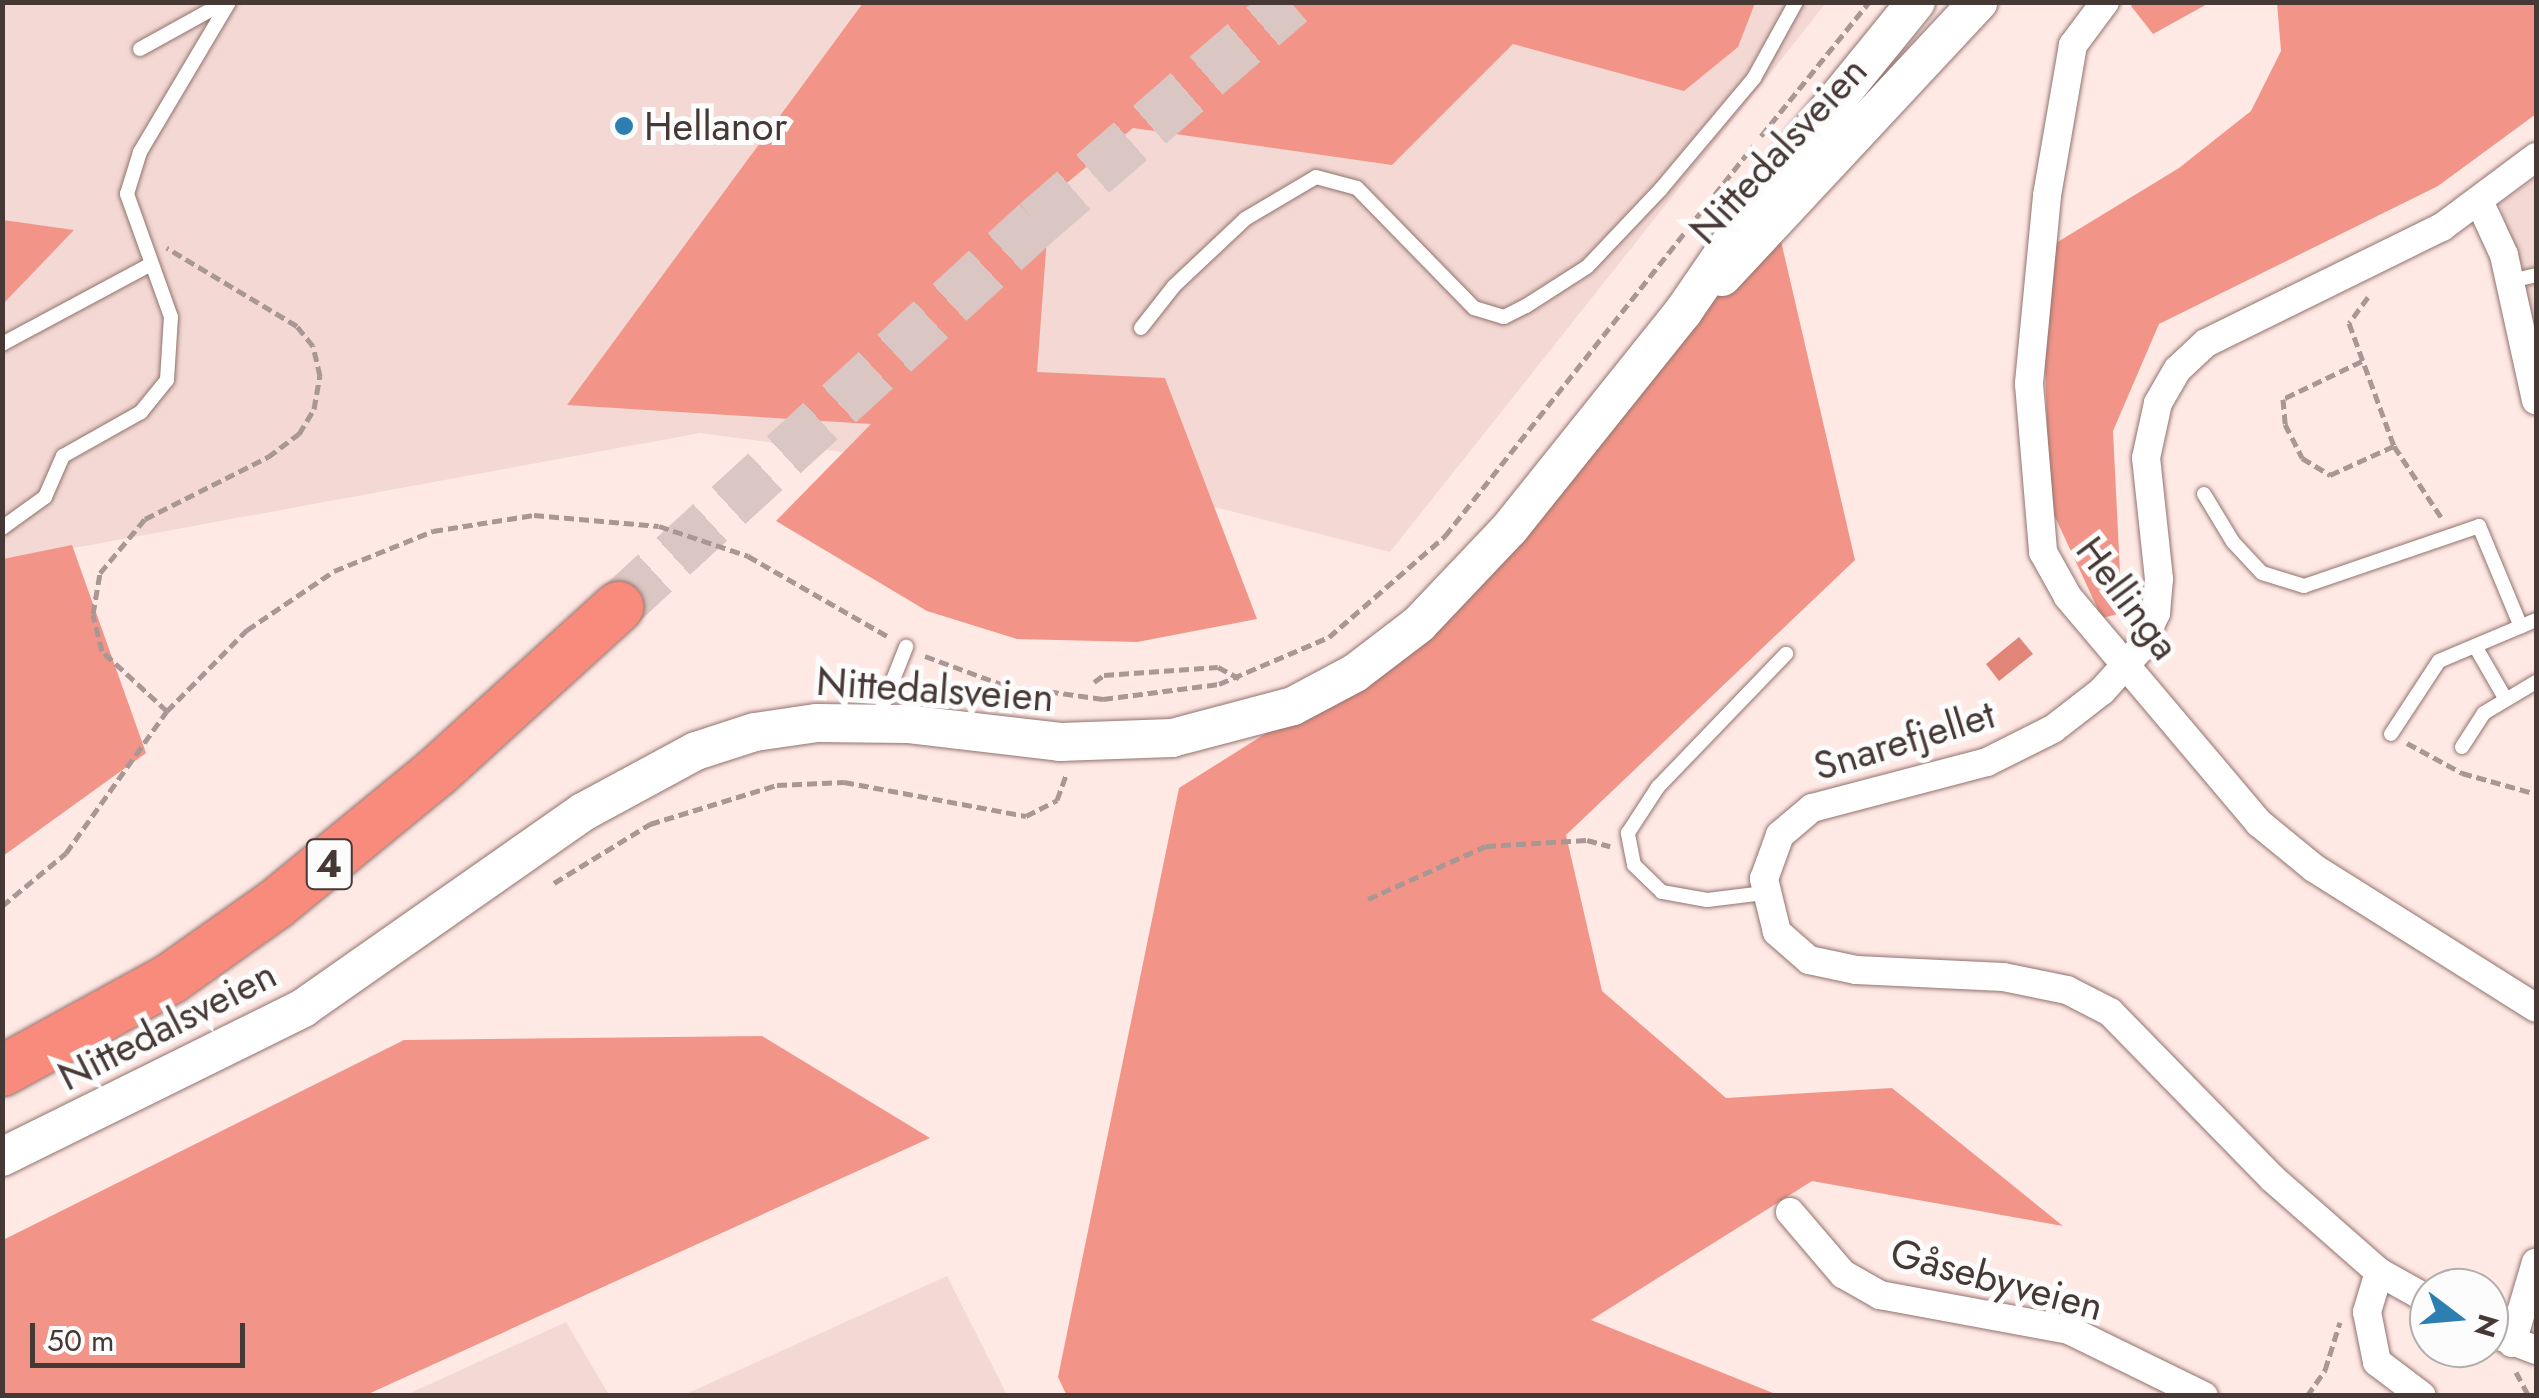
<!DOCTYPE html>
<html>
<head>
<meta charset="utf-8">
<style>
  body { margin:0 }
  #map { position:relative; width:2539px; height:1398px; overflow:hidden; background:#ffe9e5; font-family:Jost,sans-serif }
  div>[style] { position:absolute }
  .built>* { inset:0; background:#f3d8d3 }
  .forest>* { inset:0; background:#f29588 }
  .water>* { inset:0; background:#e08578 }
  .highway-tunnel>* { height:50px; margin-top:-25px; transform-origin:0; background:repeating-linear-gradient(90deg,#dac6c2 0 50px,transparent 0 75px) }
  .path>* { height:5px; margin-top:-2.5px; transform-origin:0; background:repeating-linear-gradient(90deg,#a99794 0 10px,transparent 0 15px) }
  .roads { filter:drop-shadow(0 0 2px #92726d) drop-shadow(0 0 2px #92726d) }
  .lane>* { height:14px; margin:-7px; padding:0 7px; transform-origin:7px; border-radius:7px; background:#fff }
  .street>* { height:28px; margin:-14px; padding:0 14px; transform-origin:14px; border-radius:14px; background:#fff }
  .secondary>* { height:38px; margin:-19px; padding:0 19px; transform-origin:19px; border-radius:19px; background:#fff }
  .highway>* { height:50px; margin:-25px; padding:0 25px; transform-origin:25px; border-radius:25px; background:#f98b7c }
  .dots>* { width:28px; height:28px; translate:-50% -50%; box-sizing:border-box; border:5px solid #fcfcfc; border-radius:50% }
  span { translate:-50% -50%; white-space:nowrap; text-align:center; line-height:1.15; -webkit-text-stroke:10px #fcfcfc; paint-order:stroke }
  .shield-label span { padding:2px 8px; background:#fcfcfc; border:2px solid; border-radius:8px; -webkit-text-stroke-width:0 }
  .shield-label { font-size:38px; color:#463835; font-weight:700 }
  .poi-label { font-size:40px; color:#463835 }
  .left { translate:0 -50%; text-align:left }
  .street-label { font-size:40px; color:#463835 }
  .frame { position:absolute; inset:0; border:5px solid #463835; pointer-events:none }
  .north { position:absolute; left:2409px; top:1268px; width:100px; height:100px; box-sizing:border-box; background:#fcfcfc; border:2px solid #b3aeac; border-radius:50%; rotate:106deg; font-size:28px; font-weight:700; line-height:40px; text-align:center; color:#463835 }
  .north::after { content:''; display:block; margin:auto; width:35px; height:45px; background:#2c7fb0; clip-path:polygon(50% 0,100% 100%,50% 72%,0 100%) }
  .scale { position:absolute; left:30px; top:1323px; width:215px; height:45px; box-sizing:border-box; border:5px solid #463835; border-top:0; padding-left:12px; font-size:30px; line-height:35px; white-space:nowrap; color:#463835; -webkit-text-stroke:8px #fcfcfc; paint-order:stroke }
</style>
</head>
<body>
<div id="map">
  <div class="built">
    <i style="clip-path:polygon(3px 3px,1826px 3px,1390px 552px,1176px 497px,700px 433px,3px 561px)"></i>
    <i style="clip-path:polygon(2536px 178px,2536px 341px,2500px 203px)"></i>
    <i style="clip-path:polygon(947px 1276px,1007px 1395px,684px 1395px)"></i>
    <i style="clip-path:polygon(566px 1322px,609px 1395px,406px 1395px)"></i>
  </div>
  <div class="forest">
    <i style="clip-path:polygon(1224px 2px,1755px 3px,1738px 47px,1684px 91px,1513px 44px,1392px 165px,1133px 128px,1050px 197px,1037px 372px,1165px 378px,1257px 619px,1137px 642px,1017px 639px,927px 611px,776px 521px,871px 424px,567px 405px,863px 3px)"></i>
    <i style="clip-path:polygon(2136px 2px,2209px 2px,2209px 3px,2153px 34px,2131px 6px)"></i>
    <i style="clip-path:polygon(2277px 3px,2536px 3px,2536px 114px,2438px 186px,2159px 324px,2113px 431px,2122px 613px,2102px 618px,2050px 506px,2045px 367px,2056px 243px,2179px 168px,2251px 111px,2281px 51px)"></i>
    <i style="clip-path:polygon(1768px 185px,1855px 560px,1566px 835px,1602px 991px,1726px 1098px,1892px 1088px,2063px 1226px,1812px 1181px,1591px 1320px,1778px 1395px,1067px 1396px,1058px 1377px,1179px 788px,1300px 712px,1442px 603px)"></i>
    <i style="clip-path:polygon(3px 220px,74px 230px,3px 304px,2px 220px)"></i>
    <i style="clip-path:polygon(72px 545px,146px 753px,3px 856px,3px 559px)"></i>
    <i style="clip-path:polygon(762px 1036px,930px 1138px,366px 1395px,3px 1395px,3px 1240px,404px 1040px)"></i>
  </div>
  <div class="water">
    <i style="clip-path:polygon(2019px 637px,2033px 654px,1999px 681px,1986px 664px)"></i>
  </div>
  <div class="highway-tunnel">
    <i style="left:618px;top:607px;width:568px;rotate:-42.57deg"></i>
    <i style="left:1036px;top:223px;width:337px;rotate:-40.9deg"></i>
  </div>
  <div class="path">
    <i style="left:1761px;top:136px;width:172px;rotate:-51.1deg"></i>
    <i style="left:2368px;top:297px;width:32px;rotate:126deg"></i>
    <i style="left:2349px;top:323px;width:131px;rotate:69.9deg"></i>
    <i style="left:2394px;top:446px;width:89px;rotate:56.5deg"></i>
    <i style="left:2362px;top:361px;width:88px;rotate:154.3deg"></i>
    <i style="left:2283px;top:399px;width:25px;rotate:85deg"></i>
    <i style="left:2285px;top:424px;width:38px;rotate:63deg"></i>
    <i style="left:2302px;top:458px;width:33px;rotate:31deg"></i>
    <i style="left:2330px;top:475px;width:70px;rotate:-24.4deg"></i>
    <i style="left:925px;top:656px;width:84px;rotate:20.2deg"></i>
    <i style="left:1004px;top:685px;width:100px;rotate:8deg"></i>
    <i style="left:1103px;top:699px;width:117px;rotate:-7.4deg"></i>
    <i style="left:1219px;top:684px;width:120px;rotate:-23.1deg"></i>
    <i style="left:1329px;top:637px;width:154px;rotate:-41deg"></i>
    <i style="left:1445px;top:536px;width:498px;rotate:-51.7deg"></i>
    <i style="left:1094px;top:682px;width:12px;rotate:-35deg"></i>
    <i style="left:1104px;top:675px;width:114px;rotate:-4deg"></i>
    <i style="left:1218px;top:667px;width:24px;rotate:28deg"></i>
    <i style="left:167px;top:711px;width:88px;rotate:-137.3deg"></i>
    <i style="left:102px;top:651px;width:38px;rotate:-104deg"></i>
    <i style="left:93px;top:614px;width:42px;rotate:-80.3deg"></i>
    <i style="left:100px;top:573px;width:70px;rotate:-50.2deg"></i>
    <i style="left:145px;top:519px;width:138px;rotate:-26.8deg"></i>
    <i style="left:268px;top:457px;width:39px;rotate:-37deg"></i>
    <i style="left:299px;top:434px;width:29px;rotate:-59deg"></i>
    <i style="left:314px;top:409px;width:34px;rotate:-80deg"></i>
    <i style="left:320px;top:376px;width:31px;rotate:-103deg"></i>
    <i style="left:313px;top:346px;width:26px;rotate:-129deg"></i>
    <i style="left:297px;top:326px;width:152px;rotate:-149deg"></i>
    <i style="left:2407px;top:743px;width:63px;rotate:28.6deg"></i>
    <i style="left:2462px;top:773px;width:77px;rotate:15.8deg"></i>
    <i style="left:554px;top:883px;width:113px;rotate:-31.6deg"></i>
    <i style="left:650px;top:824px;width:133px;rotate:-17.1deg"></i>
    <i style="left:777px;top:785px;width:67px;rotate:-2.6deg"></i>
    <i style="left:844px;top:782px;width:185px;rotate:10.6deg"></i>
    <i style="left:1026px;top:816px;width:35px;rotate:-27deg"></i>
    <i style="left:1057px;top:800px;width:29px;rotate:-70deg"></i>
    <i style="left:1368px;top:899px;width:129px;rotate:-24.2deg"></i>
    <i style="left:1486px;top:846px;width:101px;rotate:-3.4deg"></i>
    <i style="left:1587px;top:840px;width:24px;rotate:15deg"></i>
    <i style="left:2px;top:906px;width:83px;rotate:-39.6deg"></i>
    <i style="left:66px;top:853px;width:174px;rotate:-54.6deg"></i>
    <i style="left:167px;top:711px;width:114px;rotate:-45.4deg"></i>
    <i style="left:247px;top:630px;width:105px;rotate:-34.1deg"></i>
    <i style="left:334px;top:571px;width:107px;rotate:-22deg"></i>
    <i style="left:433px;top:531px;width:102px;rotate:-9deg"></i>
    <i style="left:534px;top:515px;width:125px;rotate:5deg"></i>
    <i style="left:659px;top:526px;width:94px;rotate:18.6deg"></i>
    <i style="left:748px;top:556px;width:163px;rotate:29.9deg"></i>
    <i style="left:2516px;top:1372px;width:27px;rotate:62deg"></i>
    <i style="left:2307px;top:1396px;width:32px;rotate:-55deg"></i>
    <i style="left:2325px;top:1370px;width:50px;rotate:-72.6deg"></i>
  </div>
  <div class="roads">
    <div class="lane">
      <i style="left:140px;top:49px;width:97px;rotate:-28.9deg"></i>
      <i style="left:2511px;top:281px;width:26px;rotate:-13deg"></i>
      <i style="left:1141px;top:328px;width:53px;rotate:-51.8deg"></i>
      <i style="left:1174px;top:286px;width:98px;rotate:-43.3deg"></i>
      <i style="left:1245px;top:219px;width:82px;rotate:-30.6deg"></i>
      <i style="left:1316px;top:177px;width:42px;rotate:15deg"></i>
      <i style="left:1357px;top:188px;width:168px;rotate:45.7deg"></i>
      <i style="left:1474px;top:308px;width:31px;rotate:17deg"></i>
      <i style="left:1504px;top:317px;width:25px;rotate:-27deg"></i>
      <i style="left:1526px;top:306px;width:72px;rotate:-32.6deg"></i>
      <i style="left:1587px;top:267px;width:108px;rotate:-46.5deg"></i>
      <i style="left:1661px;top:189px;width:145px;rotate:-50deg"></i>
      <i style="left:1754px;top:78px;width:87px;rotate:-61.1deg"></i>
      <i style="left:2px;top:344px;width:169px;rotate:-28.2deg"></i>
      <i style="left:2204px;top:494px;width:56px;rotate:58.9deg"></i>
      <i style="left:2233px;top:542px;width:42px;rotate:46.9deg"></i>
      <i style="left:2262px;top:573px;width:44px;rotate:17.2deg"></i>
      <i style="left:2304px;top:586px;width:185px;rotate:-18.9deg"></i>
      <i style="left:2479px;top:526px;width:109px;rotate:67.4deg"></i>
      <i style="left:2px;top:528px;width:53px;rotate:-35.8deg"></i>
      <i style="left:45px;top:497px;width:45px;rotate:-66.3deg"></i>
      <i style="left:63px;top:456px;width:90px;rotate:-29.4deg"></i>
      <i style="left:141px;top:412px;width:41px;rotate:-50.9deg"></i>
      <i style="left:167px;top:380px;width:63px;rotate:-86.4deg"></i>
      <i style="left:171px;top:317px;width:131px;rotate:-109.7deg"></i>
      <i style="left:127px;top:194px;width:44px;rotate:-72.8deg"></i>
      <i style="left:140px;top:152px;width:174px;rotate:-59.3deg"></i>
      <i style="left:2475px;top:646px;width:60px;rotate:60deg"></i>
      <i style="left:877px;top:720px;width:79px;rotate:-68.3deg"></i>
      <i style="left:2391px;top:734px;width:87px;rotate:-56.7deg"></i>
      <i style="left:2439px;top:661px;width:105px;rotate:-22.9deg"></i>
      <i style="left:2462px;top:747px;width:40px;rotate:-57.1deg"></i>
      <i style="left:2484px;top:713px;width:61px;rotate:-30.8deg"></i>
      <i style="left:1764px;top:893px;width:57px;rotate:173deg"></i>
      <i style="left:1707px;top:900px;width:46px;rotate:-169.9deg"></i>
      <i style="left:1662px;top:892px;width:39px;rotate:-136deg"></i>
      <i style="left:1634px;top:865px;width:33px;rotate:-101deg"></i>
      <i style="left:1628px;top:833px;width:55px;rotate:-56.9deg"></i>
      <i style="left:1658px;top:787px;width:185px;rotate:-46.1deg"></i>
    </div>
    <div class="street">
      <i style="left:2105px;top:2px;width:54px;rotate:126.7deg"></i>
      <i style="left:2073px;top:45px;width:153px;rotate:99.8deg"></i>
      <i style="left:2047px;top:196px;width:189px;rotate:95.5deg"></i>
      <i style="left:2029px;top:384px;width:169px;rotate:85.2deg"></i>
      <i style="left:2043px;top:552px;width:51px;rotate:60.9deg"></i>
      <i style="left:2068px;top:597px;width:296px;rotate:49.8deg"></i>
      <i style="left:2259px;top:823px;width:71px;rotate:39.3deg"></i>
      <i style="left:2314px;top:868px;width:262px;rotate:32.2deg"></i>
      <i style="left:2480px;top:203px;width:57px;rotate:65.2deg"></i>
      <i style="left:2504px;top:255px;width:149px;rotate:77.6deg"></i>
      <i style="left:1790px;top:1212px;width:82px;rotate:49.5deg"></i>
      <i style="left:1843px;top:1274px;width:43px;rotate:29.6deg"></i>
      <i style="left:1880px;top:1295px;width:192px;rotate:10.5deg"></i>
      <i style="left:2069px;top:1330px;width:150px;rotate:26.1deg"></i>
      <i style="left:2379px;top:1272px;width:42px;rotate:106.7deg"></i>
      <i style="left:2367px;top:1312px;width:51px;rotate:78.7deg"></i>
      <i style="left:2377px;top:1362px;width:56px;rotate:37.1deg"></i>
      <i style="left:2429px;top:1300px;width:57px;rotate:-150.8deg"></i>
      <i style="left:2379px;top:1272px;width:141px;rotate:-138.7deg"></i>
      <i style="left:2273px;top:1179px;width:233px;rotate:-134.3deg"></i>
      <i style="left:2110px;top:1012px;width:48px;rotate:-152.9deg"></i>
      <i style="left:2067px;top:990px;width:65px;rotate:-168.5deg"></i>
      <i style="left:2003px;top:977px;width:147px;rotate:-177.3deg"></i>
      <i style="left:1856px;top:970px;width:48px;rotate:-168deg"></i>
      <i style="left:1809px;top:960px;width:43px;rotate:-138.8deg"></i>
      <i style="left:1777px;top:932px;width:55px;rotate:-103.8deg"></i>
      <i style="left:1764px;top:879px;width:47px;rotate:-70deg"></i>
      <i style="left:1780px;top:835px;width:42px;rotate:-40.2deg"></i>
      <i style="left:1812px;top:808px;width:181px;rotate:-14.7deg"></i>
      <i style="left:1987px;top:762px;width:74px;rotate:-26.6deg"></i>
      <i style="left:2053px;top:729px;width:62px;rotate:-37.8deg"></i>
      <i style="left:2102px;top:691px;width:55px;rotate:-47.9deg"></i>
      <i style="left:2139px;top:650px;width:41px;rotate:-65.3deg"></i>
      <i style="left:2156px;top:613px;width:34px;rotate:-85deg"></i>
      <i style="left:2159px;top:579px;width:122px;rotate:-96.1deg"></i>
      <i style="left:2146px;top:458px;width:56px;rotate:-77.7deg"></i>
      <i style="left:2158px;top:403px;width:39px;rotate:-60deg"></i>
      <i style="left:2178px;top:369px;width:38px;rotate:-43deg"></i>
      <i style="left:2206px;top:343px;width:263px;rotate:-26.2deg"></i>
      <i style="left:2442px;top:227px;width:117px;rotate:-36.7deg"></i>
      <i style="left:2489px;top:1332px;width:50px;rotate:21deg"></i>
      <i style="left:2512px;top:1343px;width:84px;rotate:-73.5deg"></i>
    </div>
    <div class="secondary">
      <i style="left:1722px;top:277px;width:376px;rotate:-47deg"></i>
      <i style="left:2px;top:1157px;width:336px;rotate:-26.3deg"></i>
      <i style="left:303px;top:1008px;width:342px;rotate:-35deg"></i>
      <i style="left:583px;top:812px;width:128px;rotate:-28.4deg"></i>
      <i style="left:696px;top:751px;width:62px;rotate:-17.9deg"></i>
      <i style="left:755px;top:732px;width:63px;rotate:-8.3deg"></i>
      <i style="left:817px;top:723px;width:90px;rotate:0.6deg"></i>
      <i style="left:907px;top:724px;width:154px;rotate:6.7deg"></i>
      <i style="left:1060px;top:742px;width:112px;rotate:-2deg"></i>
      <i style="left:1172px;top:738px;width:125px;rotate:-14.8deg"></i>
      <i style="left:1293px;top:706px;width:70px;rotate:-28deg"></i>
      <i style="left:1355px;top:673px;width:81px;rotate:-37.4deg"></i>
      <i style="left:1419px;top:624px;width:132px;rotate:-46.5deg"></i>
      <i style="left:1510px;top:528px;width:277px;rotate:-51.3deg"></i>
      <i style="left:1683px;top:312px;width:182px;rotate:-55.5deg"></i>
      <i style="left:1786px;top:162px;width:206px;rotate:-50.9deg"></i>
    </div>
    <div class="highway">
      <i style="left:2px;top:1071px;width:192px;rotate:-28.7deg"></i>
      <i style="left:170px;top:979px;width:130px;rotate:-35.3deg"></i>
      <i style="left:276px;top:904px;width:210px;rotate:-39.4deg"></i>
      <i style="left:438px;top:771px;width:244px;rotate:-42.3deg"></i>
    </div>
  </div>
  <div class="dots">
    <i style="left:624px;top:126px;background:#2c7fb0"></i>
  </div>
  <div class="shield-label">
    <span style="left:329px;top:864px">4</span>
  </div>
  <div class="poi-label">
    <span class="left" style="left:644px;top:126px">Hellanor</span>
  </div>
  <div class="street-label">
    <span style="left:1778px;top:150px;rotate:-47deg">Nittedalsveien</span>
    <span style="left:2128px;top:598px;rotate:53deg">Hellinga</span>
    <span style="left:935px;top:689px;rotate:4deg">Nittedalsveien</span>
    <span style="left:1904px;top:740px;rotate:-17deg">Snarefjellet</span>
    <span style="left:167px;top:1025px;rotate:-27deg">Nittedalsveien</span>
    <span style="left:1997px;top:1279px;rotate:15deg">Gåsebyveien</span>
  </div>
  <div class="frame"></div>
  <div class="north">N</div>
  <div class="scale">50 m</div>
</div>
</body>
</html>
